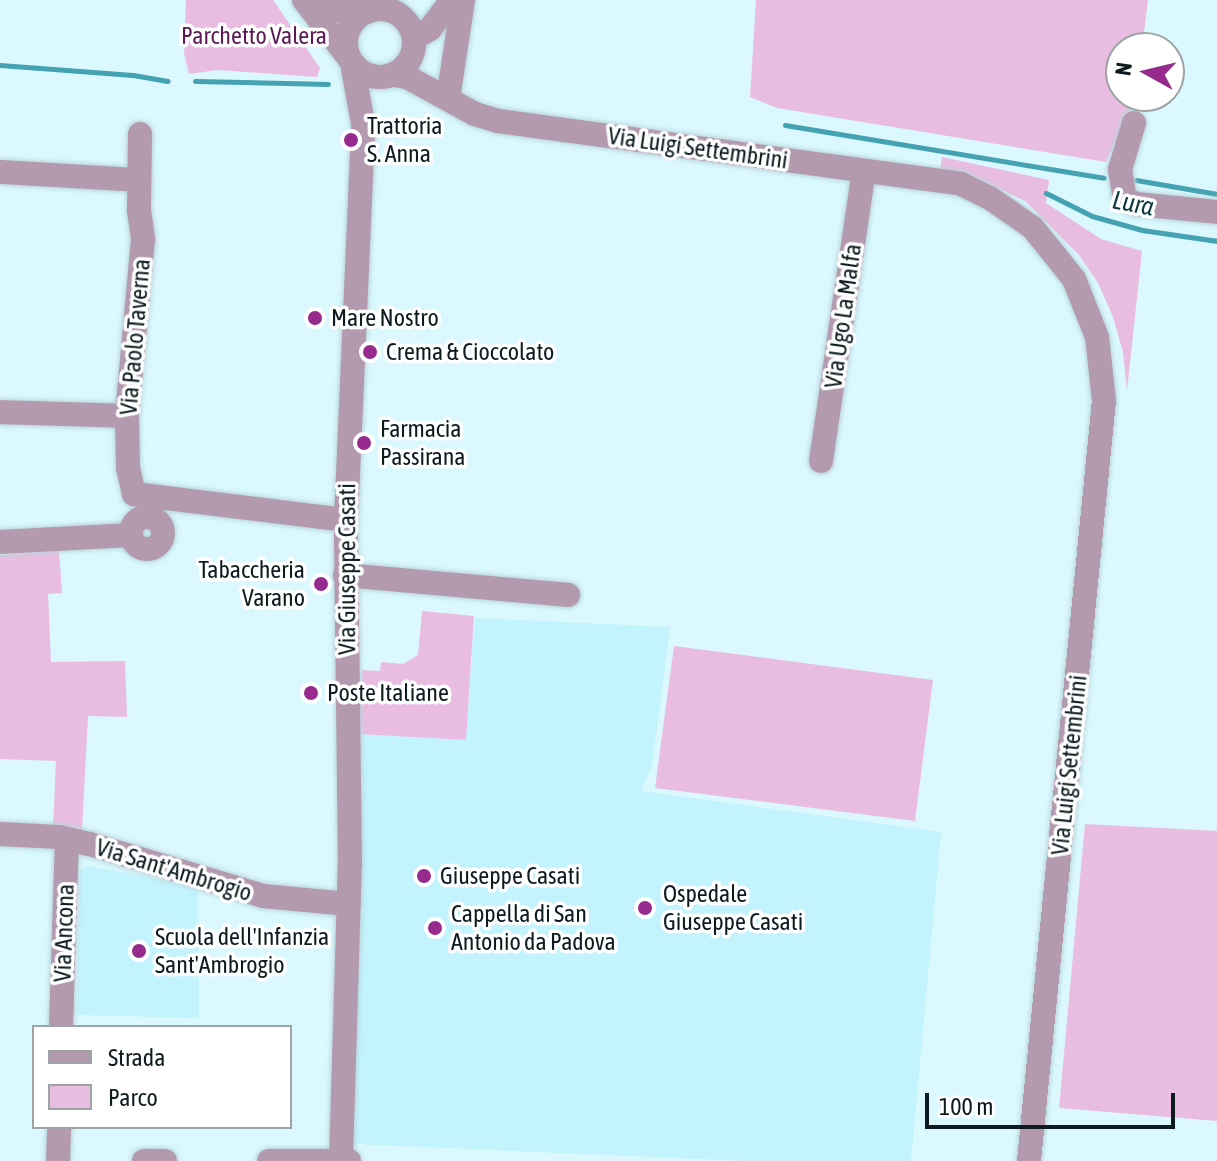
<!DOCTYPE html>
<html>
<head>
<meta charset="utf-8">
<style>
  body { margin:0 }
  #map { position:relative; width:1217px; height:1161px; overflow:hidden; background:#daf8fe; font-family:"Asap Condensed",sans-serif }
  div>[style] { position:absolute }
  .built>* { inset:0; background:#c3f3fc }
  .green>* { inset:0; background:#e9bde1 }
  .stream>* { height:5px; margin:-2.5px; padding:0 2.5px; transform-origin:2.5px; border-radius:2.5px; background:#45a2b2 }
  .roads { filter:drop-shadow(0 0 2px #b9d5da) drop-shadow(0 0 2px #b9d5da) }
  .minor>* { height:24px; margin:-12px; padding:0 12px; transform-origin:12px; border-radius:12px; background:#b39aaf }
  .minor>.ring { margin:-12px; padding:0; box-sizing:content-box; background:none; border:24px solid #b39aaf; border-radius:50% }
  .dots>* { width:22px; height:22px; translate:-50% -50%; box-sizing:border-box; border:4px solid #fff; border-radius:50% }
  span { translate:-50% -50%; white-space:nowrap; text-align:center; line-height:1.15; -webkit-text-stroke:7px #fff; paint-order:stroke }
  .park-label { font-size:24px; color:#5b1a54 }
  .poi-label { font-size:24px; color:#0d1b1e }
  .left { translate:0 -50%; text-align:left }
  .right { translate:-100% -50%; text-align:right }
  .street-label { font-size:24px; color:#0d1b1e }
  .water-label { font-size:26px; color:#0e3a41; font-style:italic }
  .legend { position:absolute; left:32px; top:1025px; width:260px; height:104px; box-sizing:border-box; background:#fff; border:2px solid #9ea4a5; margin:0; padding:10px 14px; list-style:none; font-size:24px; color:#0d1b1e }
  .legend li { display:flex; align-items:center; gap:16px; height:40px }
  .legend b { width:40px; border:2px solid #9ea4a5 }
  .north { position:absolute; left:1105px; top:32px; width:80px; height:80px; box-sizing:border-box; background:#fff; border:2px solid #9ea4a5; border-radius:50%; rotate:278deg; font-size:22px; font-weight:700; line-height:32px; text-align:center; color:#0d1b1e }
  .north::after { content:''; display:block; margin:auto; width:28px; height:36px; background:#972b8d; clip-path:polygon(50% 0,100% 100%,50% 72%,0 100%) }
  .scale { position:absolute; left:925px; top:1093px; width:250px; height:36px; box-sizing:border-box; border:4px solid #0d1b1e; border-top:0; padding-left:10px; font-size:24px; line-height:28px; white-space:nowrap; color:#0d1b1e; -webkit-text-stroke:6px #fff; paint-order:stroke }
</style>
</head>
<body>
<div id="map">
  <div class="built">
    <i style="clip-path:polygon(475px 618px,670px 627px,652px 766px,641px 791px,941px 832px,911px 1161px,746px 1161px,355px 1144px,358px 734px,466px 740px)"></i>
    <i style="clip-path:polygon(87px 866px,198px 886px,199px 1018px,77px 1015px,80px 871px)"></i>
  </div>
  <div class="green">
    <i style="clip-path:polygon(186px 0,273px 0,320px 68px,317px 77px,218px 70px,189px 74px,184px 53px)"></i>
    <i style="clip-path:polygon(756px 0,1148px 0,1142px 48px,1121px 48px,1121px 96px,1136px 96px,1135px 100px,1106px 162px,777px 108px,750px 97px)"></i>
    <i style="clip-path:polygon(942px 157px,1049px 180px,1046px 203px,1101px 239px,1142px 251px,1127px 391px,1123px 352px,1113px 317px,1098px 283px,1078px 254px,1025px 201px,983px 181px,940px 169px)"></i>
    <i style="clip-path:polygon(59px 551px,62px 593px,48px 594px,51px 662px,125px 661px,127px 717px,88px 716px,82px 831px,53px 828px,56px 761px,0 759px,0 555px)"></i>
    <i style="clip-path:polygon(422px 611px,474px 616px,466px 740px,358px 734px,362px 670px,380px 671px,381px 662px,403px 664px,418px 655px)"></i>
    <i style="clip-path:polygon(674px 646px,933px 680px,915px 821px,655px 788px)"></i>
    <i style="clip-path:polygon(1085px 824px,1217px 831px,1217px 1121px,1059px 1108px)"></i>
  </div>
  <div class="stream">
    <i style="left:0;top:65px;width:133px;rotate:4.3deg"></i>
    <i style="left:133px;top:75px;width:35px;rotate:10deg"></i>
    <i style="left:195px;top:81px;width:133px;rotate:1.3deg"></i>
    <i style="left:785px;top:125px;width:323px;rotate:9.4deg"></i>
    <i style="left:1136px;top:180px;width:82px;rotate:9.8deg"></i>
    <i style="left:1046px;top:193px;width:51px;rotate:26.6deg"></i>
    <i style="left:1092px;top:216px;width:52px;rotate:15.6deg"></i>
    <i style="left:1142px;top:230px;width:76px;rotate:8.3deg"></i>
  </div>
  <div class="roads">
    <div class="minor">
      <i style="left:304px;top:0;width:73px;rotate:52.2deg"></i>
      <i style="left:310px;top:0;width:34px;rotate:19deg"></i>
      <i style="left:342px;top:11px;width:25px;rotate:2deg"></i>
      <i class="ring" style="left:346px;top:9px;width:44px;height:44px"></i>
      <i style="left:414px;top:38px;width:18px;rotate:-29deg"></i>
      <i style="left:430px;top:29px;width:36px;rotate:-53deg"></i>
      <i style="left:394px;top:75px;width:13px;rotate:9deg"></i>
      <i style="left:407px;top:77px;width:77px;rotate:28.6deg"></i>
      <i style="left:475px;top:114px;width:24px;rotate:17deg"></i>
      <i style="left:498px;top:121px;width:467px;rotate:7.7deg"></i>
      <i style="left:961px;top:184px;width:32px;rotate:26deg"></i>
      <i style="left:990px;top:198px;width:52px;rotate:34.9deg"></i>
      <i style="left:1033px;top:228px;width:65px;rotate:51.2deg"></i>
      <i style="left:1074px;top:279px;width:62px;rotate:68.4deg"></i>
      <i style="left:1097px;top:337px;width:63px;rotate:83.7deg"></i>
      <i style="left:1104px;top:400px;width:765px;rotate:95.63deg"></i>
      <i style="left:449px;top:92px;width:93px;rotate:-81.3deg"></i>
      <i style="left:1134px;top:123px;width:48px;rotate:106.9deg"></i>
      <i style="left:1120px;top:169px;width:30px;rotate:81deg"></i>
      <i style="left:1125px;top:199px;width:12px;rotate:24deg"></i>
      <i style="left:1136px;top:204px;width:81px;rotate:5.6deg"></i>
      <i style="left:140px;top:134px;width:76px;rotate:90.8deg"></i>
      <i style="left:139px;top:210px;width:29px;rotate:82deg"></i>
      <i style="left:143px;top:239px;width:178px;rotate:95.2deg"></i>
      <i style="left:127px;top:416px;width:52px;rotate:88.9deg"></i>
      <i style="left:128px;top:468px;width:27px;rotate:77deg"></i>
      <i style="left:134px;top:494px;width:214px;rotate:7deg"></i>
      <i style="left:0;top:172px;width:138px;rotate:3.3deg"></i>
      <i style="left:0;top:412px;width:127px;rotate:1.8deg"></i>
      <i style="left:821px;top:461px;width:293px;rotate:-81.6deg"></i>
      <i class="ring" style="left:131px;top:517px;width:8px;height:8px"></i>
      <i style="left:0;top:542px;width:131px;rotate:-3.1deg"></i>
      <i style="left:345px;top:575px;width:224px;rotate:5.1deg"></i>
      <i style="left:0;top:834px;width:59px;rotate:2.9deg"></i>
      <i style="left:59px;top:837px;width:32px;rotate:13deg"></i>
      <i style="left:90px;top:844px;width:181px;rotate:16.7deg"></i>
      <i style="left:263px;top:896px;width:86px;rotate:5.3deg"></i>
      <i style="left:61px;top:1027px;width:188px;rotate:-88.2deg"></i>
      <i style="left:58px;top:1161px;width:34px;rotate:-88deg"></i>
      <i style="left:144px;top:1161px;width:21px"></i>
      <i style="left:269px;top:1161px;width:80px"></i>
      <i style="left:341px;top:1161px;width:297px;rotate:-88.3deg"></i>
      <i style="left:350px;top:864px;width:344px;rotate:-90.7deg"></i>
      <i style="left:346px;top:520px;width:397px;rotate:-87.5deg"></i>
      <i style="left:363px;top:123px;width:61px;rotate:-100.4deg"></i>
    </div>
  </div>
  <div class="dots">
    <i style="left:351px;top:140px;background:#972b8d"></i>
    <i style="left:315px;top:318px;background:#972b8d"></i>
    <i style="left:370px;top:352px;background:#972b8d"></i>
    <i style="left:364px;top:443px;background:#972b8d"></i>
    <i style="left:321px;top:584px;background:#972b8d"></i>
    <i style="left:311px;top:693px;background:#972b8d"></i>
    <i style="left:424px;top:876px;background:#972b8d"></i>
    <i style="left:645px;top:908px;background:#972b8d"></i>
    <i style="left:435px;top:928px;background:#972b8d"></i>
    <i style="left:139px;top:951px;background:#972b8d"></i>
  </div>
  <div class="park-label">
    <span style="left:254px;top:36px">Parchetto Valera</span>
  </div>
  <div class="poi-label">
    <span class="left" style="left:367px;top:140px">Trattoria<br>S. Anna</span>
    <span class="left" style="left:331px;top:318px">Mare Nostro</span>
    <span class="left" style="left:386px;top:352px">Crema &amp; Cioccolato</span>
    <span class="left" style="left:380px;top:443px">Farmacia<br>Passirana</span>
    <span class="right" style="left:305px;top:584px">Tabaccheria<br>Varano</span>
    <span class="left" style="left:327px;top:693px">Poste Italiane</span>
    <span class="left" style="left:440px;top:876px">Giuseppe Casati</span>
    <span class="left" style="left:663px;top:908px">Ospedale<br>Giuseppe Casati</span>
    <span class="left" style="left:451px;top:928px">Cappella di San<br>Antonio da Padova</span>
    <span class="left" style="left:155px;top:951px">Scuola dell'Infanzia<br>Sant'Ambrogio</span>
  </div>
  <div class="street-label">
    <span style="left:698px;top:148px;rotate:8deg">Via Luigi Settembrini</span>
    <span style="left:843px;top:316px;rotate:-82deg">Via Ugo La Malfa</span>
    <span style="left:135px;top:337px;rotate:-85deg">Via Paolo Taverna</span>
    <span style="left:347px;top:569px;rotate:-90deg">Via Giuseppe Casati</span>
    <span style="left:1069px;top:765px;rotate:-84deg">Via Luigi Settembrini</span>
    <span style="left:174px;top:870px;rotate:17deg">Via Sant'Ambrogio</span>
    <span style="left:64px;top:933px;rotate:-88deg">Via Ancona</span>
  </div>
  <div class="water-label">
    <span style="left:1133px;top:204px;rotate:11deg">Lura</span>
  </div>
  <ul class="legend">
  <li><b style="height:10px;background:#b39aaf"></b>Strada</li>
  <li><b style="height:22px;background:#e9bde1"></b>Parco</li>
  </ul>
  <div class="north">N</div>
  <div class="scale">100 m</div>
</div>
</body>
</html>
